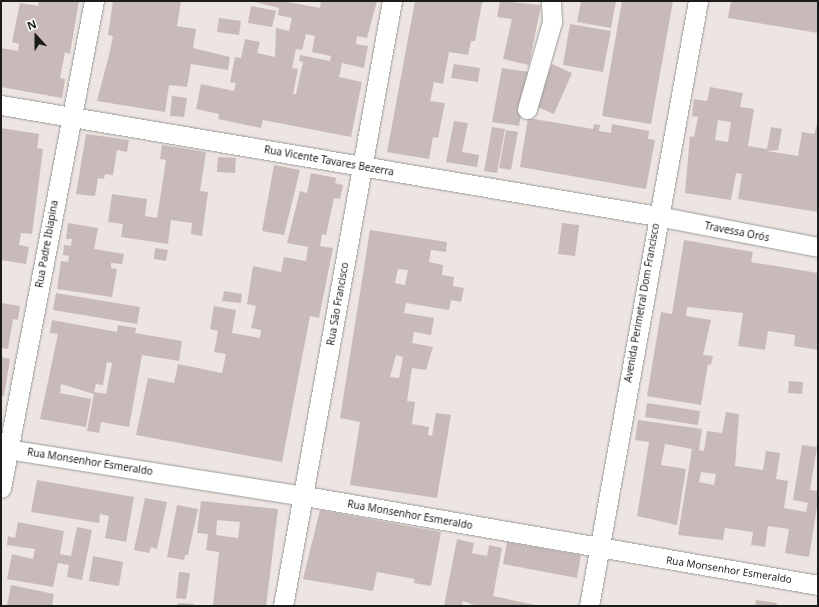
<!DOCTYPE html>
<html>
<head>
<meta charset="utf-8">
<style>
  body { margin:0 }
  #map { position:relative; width:819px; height:607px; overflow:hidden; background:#ede5e1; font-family:"Noto Sans",sans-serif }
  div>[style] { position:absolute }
  .building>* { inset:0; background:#c8bab8 }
  .roads { filter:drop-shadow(0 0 1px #999) drop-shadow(0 0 1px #999) }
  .minor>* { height:19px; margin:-9.5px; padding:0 9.5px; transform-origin:9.5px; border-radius:9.5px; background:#fff }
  span { translate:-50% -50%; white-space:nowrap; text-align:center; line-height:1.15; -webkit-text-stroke:3px #fff; paint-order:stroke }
  .street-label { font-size:10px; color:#1c1c1c }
  .frame { position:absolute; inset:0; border:2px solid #1c1c1c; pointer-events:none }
  .north { position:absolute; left:16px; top:16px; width:40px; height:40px; -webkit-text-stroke:3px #fff; paint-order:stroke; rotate:339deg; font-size:11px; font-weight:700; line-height:16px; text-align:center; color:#1c1c1c }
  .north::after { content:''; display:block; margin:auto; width:14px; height:18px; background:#1c1c1c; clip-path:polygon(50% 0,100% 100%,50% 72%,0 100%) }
</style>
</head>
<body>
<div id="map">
  <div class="building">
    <i style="clip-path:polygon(39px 1px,79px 1px,70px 54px,65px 52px,60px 78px,65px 79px,62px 98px,1px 87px,1px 48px,18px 51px,19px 44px,12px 42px,20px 3px,38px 6px)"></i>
    <i style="clip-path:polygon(113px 1px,181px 1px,177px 26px,196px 29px,193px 48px,230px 57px,228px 70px,191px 64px,187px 87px,169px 85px,165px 112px,97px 101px,110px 51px,113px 36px,108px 35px)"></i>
    <i style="clip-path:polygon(evenodd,251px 1px,282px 1px,320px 8px,321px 1px,377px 1px,367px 38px,357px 36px,356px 44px,368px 46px,364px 68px,342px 63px,339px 77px,362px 82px,351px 137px,263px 120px,261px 128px,218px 119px,219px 114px,196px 109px,201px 84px,234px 91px,236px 83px,230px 82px,235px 57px,241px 58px,245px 39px,260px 42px,257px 53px,275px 57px,276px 28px,289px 31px,292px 18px,278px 15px,279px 8px,251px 1px,306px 34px,315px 36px,312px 52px,331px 56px,330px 61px,300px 55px,299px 61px,303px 62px,296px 94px,293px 94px,298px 69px,292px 68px,296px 49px,302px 50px,306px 34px)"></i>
    <i style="clip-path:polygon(415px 1px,487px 1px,482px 3px,475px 41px,471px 41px,468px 55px,449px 52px,443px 84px,434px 82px,430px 101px,445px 103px,438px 138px,433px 137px,429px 159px,387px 152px)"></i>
    <i style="clip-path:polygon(500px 1px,541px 5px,529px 65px,503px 59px,512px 19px,497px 17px)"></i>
    <i style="clip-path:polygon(581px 1px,616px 1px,611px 28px,577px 22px)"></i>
    <i style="clip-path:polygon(622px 1px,673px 1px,651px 124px,602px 116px)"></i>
    <i style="clip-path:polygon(731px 1px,818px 1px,818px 33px,728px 18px)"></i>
    <i style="clip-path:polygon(251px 6px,276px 11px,272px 27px,248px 23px)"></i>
    <i style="clip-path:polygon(219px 18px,241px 21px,239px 35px,217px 32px)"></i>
    <i style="clip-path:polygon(570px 24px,611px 31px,603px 72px,563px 65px)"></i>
    <i style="clip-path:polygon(454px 64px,480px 68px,478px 82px,451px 78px)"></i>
    <i style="clip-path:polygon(552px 64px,572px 73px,554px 114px,535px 106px)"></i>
    <i style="clip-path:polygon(502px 68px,529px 72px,519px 126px,492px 122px)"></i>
    <i style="clip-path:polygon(evenodd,710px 87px,743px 93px,740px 107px,754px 109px,748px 146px,767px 149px,771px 127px,782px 129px,778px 150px,767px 151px,798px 156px,802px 132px,814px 134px,818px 121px,818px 212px,738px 199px,742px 174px,736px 173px,731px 200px,685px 193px,690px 136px,694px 137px,698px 117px,692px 116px,694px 99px,707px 101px,710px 87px,718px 120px,731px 122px,728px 142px,715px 140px,718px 120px)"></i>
    <i style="clip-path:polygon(172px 96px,187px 98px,184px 117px,170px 116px)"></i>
    <i style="clip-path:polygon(528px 118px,593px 129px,594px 124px,600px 125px,599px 131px,611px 133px,612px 124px,649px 131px,648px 139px,655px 140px,646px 189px,520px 167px)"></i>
    <i style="clip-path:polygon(454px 121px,468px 123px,462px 152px,479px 155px,477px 167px,446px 162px)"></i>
    <i style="clip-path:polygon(492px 127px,505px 129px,497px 173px,484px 171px)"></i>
    <i style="clip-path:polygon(1px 128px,39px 134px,37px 148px,43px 149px,32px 234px,21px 233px,19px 245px,29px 247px,26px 264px,1px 260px)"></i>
    <i style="clip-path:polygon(506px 130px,518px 132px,511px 170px,499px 168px)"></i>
    <i style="clip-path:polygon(86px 134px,129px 140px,127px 152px,117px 150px,113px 175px,105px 174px,104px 179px,98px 178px,95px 196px,76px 194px)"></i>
    <i style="clip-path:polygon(162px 145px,206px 152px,200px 191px,208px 192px,202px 236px,191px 234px,192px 223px,171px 220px,168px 244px,121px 237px,123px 224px,108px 222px,112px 194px,147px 199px,145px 216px,157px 218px,166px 160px,160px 159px)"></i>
    <i style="clip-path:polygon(218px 157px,236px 158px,235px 173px,217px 172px)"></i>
    <i style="clip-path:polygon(274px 165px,300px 170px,284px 235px,262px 231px)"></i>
    <i style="clip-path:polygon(311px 173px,336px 178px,335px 183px,343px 185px,340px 199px,334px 198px,326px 235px,322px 234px,320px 246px,333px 248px,319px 318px,310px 316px,282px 462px,136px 435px,148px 378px,174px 383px,178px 364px,222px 373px,226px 354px,214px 352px,218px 331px,210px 329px,214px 306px,236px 310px,232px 333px,260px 338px,261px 330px,251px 328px,256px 306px,247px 304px,253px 266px,281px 272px,284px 257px,306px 261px,308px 247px,287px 243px,300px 191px,307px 193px)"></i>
    <i style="clip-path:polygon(68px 223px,98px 228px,94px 249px,124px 254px,122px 264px,111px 263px,111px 268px,117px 269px,112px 297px,57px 289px,61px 261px,68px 262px,69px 256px,63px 255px,64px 245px,71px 246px,72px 239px,66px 239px)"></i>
    <i style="clip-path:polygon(562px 223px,579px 225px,575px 256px,558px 254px)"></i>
    <i style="clip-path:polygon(evenodd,370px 230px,447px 242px,446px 252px,431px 250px,429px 262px,443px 265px,442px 275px,454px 277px,453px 286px,464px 288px,461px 302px,451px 300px,449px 310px,406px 303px,404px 313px,434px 318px,431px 335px,414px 332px,412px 343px,433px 347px,426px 370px,412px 368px,407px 401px,415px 402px,412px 424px,429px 427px,428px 435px,432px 436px,436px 413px,451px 415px,437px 498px,350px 485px,360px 422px,340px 418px,370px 230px,398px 269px,408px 270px,405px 285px,395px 283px,398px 269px,370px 230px,396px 355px,403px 357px,399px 378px,390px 377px,396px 355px)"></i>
    <i style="clip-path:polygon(684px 240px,753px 252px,751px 262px,818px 273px,818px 350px,794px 346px,795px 335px,768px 331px,765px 350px,738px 346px,743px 313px,687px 307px,686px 316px,711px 320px,703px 355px,713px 356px,711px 365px,708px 364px,701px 405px,647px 396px,661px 312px,672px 314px)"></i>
    <i style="clip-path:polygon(155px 248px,168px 250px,166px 261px,154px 259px)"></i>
    <i style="clip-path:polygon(224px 291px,242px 294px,241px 303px,222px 301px)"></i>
    <i style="clip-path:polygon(56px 293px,140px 307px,137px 324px,53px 310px)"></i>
    <i style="clip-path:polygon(1px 303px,20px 306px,18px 320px,13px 319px,8px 349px,1px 348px)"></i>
    <i style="clip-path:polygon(evenodd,52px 320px,117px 332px,118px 325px,136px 328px,135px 333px,182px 341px,179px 361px,142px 355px,129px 427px,101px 422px,99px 433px,87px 431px,94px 394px,61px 384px,60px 393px,91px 399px,86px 427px,40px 419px,58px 334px,50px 333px,52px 320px,107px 362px,112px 363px,106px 394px,94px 392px,96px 384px,103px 385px,107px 362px)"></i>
    <i style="clip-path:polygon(1px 357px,10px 359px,4px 396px,1px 396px)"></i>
    <i style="clip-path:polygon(789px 381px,803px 382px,802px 394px,788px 393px)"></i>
    <i style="clip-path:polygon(647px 403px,700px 411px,698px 425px,645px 417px)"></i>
    <i style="clip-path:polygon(evenodd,726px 412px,739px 414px,735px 466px,763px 470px,766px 451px,780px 453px,776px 479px,788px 481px,784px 508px,806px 512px,808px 503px,793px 500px,802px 445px,817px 447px,810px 490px,818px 491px,818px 501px,809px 557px,785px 553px,789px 529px,768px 526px,765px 547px,751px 545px,753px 532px,725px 528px,723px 540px,678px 535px,692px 449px,665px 444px,661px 465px,686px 469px,677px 525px,637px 516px,649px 442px,635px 440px,638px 420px,702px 429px,699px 450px,704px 451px,707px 431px,722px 433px,726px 412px,701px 472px,716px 474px,714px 485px,699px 482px,701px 472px)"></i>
    <i style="clip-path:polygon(37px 480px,134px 497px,126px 542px,105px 538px,109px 516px,100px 514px,99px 523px,31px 512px)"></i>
    <i style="clip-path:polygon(145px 498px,167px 502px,157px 549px,151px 547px,149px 553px,134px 550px)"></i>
    <i style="clip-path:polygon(evenodd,201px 501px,278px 509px,266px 606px,213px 606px,219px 552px,206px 550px,208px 534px,197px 533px,201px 501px,217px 520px,240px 522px,238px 538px,216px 535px,217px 520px)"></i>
    <i style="clip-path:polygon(177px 505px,198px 509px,188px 555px,185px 555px,184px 560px,167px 557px)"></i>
    <i style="clip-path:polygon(320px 510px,441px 532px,431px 586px,414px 583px,415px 579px,377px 572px,373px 591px,303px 579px)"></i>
    <i style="clip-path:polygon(18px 522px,64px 531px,60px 554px,71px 556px,77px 527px,92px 530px,82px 580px,67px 577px,69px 565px,58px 563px,53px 587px,7px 579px,12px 554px,33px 559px,35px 549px,7px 545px,8px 536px,15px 538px)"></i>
    <i style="clip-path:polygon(457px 539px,474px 543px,472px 553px,487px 556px,489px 545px,502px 548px,493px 596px,540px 606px,477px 606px,463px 601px,462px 606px,444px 606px)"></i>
    <i style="clip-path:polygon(507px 542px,581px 555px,577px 578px,503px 564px)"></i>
    <i style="clip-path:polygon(93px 556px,123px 562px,119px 586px,89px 581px)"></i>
    <i style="clip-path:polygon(179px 572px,190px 573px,186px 599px,176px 598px)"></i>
    <i style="clip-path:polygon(11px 585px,54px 594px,52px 606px,7px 606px)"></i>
    <i style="clip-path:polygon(756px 600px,777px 603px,776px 606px,755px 606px)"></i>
    <i style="clip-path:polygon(178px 603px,194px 604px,194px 606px,177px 606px)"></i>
  </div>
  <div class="roads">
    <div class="minor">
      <i style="left:1px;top:105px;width:665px;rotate:9.6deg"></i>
      <i style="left:657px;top:216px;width:164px;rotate:10.9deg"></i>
      <i style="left:527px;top:109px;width:91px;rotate:-74deg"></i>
      <i style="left:552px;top:22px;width:21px;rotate:-93deg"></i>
      <i style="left:1px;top:448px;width:308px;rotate:9deg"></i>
      <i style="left:305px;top:496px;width:521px;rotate:9.84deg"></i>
      <i style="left:1px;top:488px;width:496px;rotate:-79.2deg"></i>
      <i style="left:283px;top:606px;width:615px;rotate:-79.79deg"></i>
      <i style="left:589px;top:606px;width:615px;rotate:-79.79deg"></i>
    </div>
  </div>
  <div class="street-label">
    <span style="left:329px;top:161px;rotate:10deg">Rua Vicente Tavares Bezerra</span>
    <span style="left:737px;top:232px;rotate:11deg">Travessa Orós</span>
    <span style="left:47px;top:244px;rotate:-80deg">Rua Padre Ibiapina</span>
    <span style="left:642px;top:303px;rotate:-80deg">Avenida Perimetral Dom Francisco</span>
    <span style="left:338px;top:304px;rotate:-80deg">Rua São Francisco</span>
    <span style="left:90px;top:462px;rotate:9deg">Rua Monsenhor Esmeraldo</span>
    <span style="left:410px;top:515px;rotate:10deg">Rua Monsenhor Esmeraldo</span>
    <span style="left:729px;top:570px;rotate:9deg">Rua Monsenhor Esmeraldo</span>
  </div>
  <div class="frame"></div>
  <div class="north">N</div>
</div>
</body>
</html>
